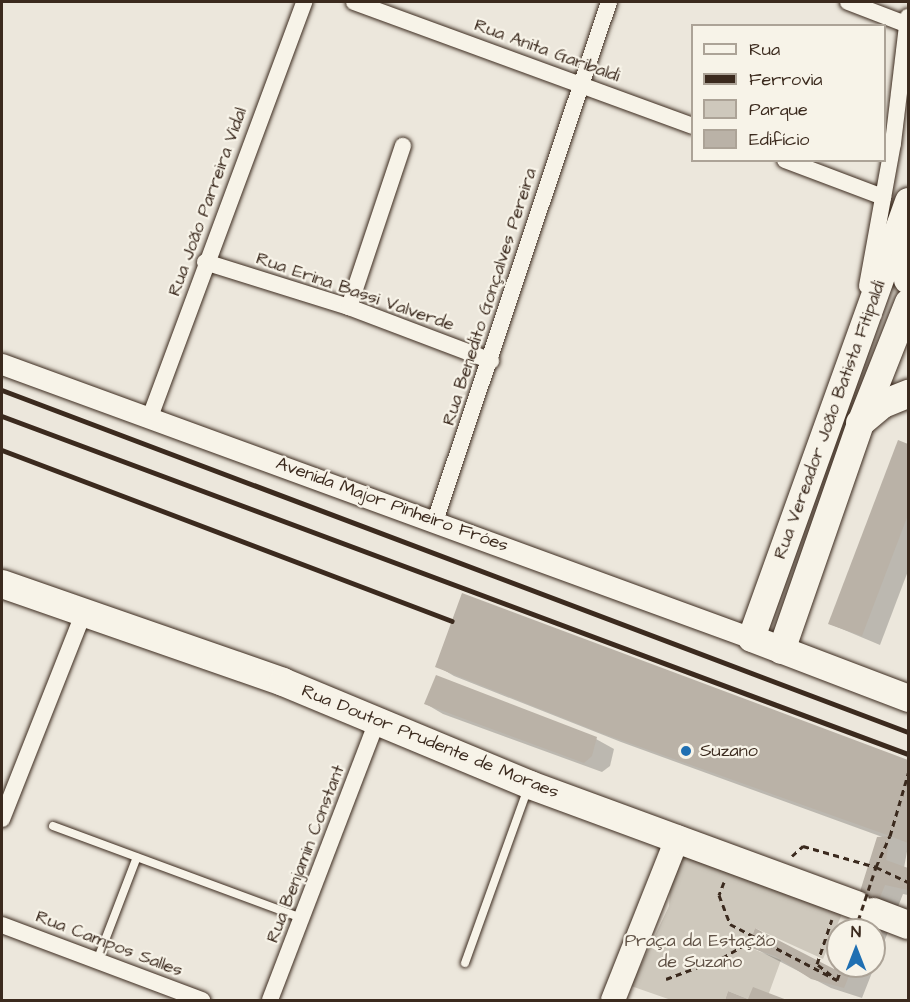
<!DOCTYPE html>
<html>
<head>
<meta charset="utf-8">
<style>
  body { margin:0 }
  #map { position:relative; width:910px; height:1002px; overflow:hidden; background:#ece7dc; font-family:"Architects Daughter",sans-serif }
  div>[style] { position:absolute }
  .green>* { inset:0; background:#cec8bc }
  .shadow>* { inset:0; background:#0003 }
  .building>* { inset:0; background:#bab2a7 }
  .path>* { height:3px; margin-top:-1.5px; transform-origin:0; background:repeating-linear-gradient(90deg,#3b2a1e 0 6px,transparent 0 10.5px) }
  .roads { filter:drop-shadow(0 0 2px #3b2a1e) drop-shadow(0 0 2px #3b2a1e) }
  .service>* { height:8px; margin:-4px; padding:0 4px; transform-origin:4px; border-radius:4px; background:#f7f3e8 }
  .minor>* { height:16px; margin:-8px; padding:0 8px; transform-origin:8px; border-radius:8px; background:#f7f3e8 }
  .tertiary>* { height:21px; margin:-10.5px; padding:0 10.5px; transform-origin:10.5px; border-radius:10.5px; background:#f7f3e8 }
  .secondary>* { height:24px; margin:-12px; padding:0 12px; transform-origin:12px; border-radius:12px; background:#f7f3e8 }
  .primary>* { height:27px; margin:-13.5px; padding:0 13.5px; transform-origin:13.5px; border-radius:13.5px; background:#f7f3e8 }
  .trunk>* { height:28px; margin:-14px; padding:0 14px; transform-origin:14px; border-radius:14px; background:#f7f3e8 }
  .rail>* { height:4.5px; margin:-2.25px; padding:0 2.25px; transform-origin:2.25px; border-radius:2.25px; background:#3b2a1e }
  .path-bridge>* { height:3px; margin-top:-1.5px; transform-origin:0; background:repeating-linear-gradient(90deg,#3b2a1e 0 6px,transparent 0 10.5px) }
  .dots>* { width:16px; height:16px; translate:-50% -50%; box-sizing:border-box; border:3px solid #f7f3e8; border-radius:50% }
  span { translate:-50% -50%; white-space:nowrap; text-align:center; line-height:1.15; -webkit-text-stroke:4.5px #f7f3e8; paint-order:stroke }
  .street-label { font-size:18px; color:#3b2a1e }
  .poi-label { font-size:18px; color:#3b2a1e }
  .left { translate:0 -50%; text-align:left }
  .park-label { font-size:18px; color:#605246 }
  .frame { position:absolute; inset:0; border:3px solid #3b2a1e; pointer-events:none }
  .legend { position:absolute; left:691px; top:24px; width:195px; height:138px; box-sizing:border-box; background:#f7f3e8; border:2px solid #aca397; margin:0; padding:8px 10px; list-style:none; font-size:18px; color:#3b2a1e }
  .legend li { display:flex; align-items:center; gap:12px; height:30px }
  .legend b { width:30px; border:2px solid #aca397 }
  .north { position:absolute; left:826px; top:918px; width:60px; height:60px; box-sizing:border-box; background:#f7f3e8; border:2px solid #aca397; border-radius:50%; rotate:0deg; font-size:16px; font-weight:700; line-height:24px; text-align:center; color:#3b2a1e }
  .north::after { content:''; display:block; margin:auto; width:21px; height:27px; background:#1f6fb2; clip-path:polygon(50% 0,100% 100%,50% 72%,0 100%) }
</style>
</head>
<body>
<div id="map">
  <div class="green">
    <i style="clip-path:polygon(680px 852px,844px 909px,823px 959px,755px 928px,748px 947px,781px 960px,769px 993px,748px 999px,728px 991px,725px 1000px,671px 1000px,631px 986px,669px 906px,671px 875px)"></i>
  </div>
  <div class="shadow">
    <i style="clip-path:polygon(899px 442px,908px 446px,908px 571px,880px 645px,830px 624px)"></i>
    <i style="clip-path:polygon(462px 595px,908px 763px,908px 846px,904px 868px,908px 869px,908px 895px,903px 894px,862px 998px,831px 988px,750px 946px,835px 971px,838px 963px,838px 966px,874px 966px,874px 930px,849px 930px,885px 838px,621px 742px,454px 676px,437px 666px)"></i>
    <i style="clip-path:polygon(426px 704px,596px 739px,614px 749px,610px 766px,602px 772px,443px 714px)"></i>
  </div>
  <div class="building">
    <i style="clip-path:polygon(898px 440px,908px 444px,908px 515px,862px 636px,828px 624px)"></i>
    <i style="clip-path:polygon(462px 593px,908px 760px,908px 843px,890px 836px,886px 860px,908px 868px,908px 890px,885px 885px,867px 930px,848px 930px,877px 837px,890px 836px,601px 733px,435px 667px)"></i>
    <i style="clip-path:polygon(436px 675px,597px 737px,592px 756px,584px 763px,424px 704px)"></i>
    <i style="clip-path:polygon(755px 928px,834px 969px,838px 960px,838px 966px,853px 966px,844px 988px,811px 979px,775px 956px,748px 947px)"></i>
    <i style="clip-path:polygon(753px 987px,787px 1000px,725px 1000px,728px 991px,748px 999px)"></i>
  </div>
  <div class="path">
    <i style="left:908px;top:774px;width:1px;rotate:-90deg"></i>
    <i style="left:792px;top:856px;width:15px;rotate:-42deg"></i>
    <i style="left:803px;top:846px;width:76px;rotate:16deg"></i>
    <i style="left:876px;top:867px;width:35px;rotate:25deg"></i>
    <i style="left:876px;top:867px;width:34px;rotate:-66deg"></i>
    <i style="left:724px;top:882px;width:14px;rotate:111deg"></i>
    <i style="left:719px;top:895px;width:31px;rotate:69deg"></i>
    <i style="left:730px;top:924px;width:121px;rotate:27.6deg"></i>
    <i style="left:831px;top:975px;width:18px;rotate:-142deg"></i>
    <i style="left:817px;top:964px;width:47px;rotate:-71.6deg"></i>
    <i style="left:666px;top:979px;width:60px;rotate:-20.6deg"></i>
    <i style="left:722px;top:958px;width:39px;rotate:-30deg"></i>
    <i style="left:837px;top:980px;width:15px;rotate:-70deg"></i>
  </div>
  <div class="roads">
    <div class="service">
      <i style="left:53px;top:826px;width:265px;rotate:20.3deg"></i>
      <i style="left:97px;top:961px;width:111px;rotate:-69deg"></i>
      <i style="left:465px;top:963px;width:186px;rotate:-70.2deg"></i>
    </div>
    <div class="minor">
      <i style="left:354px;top:2px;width:360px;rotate:20.1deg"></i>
      <i style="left:848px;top:2px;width:64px;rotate:21deg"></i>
      <i style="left:785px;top:160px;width:105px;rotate:20.7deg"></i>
      <i style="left:205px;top:262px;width:151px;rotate:17.4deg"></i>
      <i style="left:349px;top:307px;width:152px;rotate:20.8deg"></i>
      <i style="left:867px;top:286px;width:145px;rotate:-79.7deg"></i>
      <i style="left:893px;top:143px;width:127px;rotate:-83.2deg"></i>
      <i style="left:349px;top:307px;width:170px;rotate:-71.5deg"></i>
      <i style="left:150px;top:417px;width:443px;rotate:-69.6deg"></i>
      <i style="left:435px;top:521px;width:547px;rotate:-71.47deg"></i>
      <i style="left:2px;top:819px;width:220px;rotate:-68.4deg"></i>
      <i style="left:2px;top:925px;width:214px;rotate:20.6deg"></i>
      <i style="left:270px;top:1000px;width:299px;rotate:-69deg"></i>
    </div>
    <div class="tertiary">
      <i style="left:2px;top:364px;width:798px;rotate:20.09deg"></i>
    </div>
    <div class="secondary">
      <i style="left:613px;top:1000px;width:175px;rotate:-68.3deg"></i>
    </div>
    <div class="primary">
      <i style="left:908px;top:201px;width:464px;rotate:109.8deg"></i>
      <i style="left:751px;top:638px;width:168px;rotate:20.9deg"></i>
      <i style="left:781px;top:650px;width:240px;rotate:-70.8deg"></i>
      <i style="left:860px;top:423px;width:130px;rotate:-68.4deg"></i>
    </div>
    <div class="trunk">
      <i style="left:908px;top:216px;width:26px;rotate:99deg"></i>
      <i style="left:904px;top:242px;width:38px;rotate:84deg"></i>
      <i style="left:860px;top:423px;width:30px;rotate:-40deg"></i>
      <i style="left:883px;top:404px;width:27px;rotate:-22deg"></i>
      <i style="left:2px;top:584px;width:298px;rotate:19.2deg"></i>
      <i style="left:283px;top:682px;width:268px;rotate:22.6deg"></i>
      <i style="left:530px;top:785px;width:348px;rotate:20.2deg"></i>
      <i style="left:874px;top:912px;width:36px;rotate:21deg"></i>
    </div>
  </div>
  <div class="rail">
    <i style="left:2px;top:390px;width:968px;rotate:20.68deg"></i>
    <i style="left:2px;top:416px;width:967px;rotate:20.46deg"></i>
    <i style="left:2px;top:450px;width:481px;rotate:20.8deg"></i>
  </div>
  <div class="path-bridge">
    <i style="left:890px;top:836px;width:65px;rotate:-73.8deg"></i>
    <i style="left:855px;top:930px;width:66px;rotate:-71.6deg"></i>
  </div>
  <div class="dots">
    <i style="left:686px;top:751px;background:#1f6fb2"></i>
  </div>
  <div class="street-label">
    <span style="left:547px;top:51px;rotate:20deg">Rua Anita Garibaldi</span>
    <span style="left:208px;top:202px;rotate:-70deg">Rua João Parreira Vidal</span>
    <span style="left:355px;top:292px;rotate:19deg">Rua Erina Bassi Valverde</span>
    <span style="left:490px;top:297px;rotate:-72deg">Rua Benedito Gonçalves Pereira</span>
    <span style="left:830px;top:420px;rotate:-70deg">Rua Vereador João Batista Fitipaldi</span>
    <span style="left:392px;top:505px;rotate:20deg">Avenida Major Pinheiro Fróes</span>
    <span style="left:430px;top:742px;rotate:22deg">Rua Doutor Prudente de Moraes</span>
    <span style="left:306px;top:854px;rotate:-69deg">Rua Benjamin Constant</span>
    <span style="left:109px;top:944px;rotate:21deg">Rua Campos Salles</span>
  </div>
  <div class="poi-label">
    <span class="left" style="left:700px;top:751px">Suzano</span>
  </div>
  <div class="park-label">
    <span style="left:700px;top:952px">Praça da Estação<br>de Suzano</span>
  </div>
  <div class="frame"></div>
  <ul class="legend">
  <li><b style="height:8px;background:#f7f3e8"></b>Rua</li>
  <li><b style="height:8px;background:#3b2a1e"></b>Ferrovia</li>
  <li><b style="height:16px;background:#cec8bc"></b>Parque</li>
  <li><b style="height:16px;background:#bab2a7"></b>Edifício</li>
  </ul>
  <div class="north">N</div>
</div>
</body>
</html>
